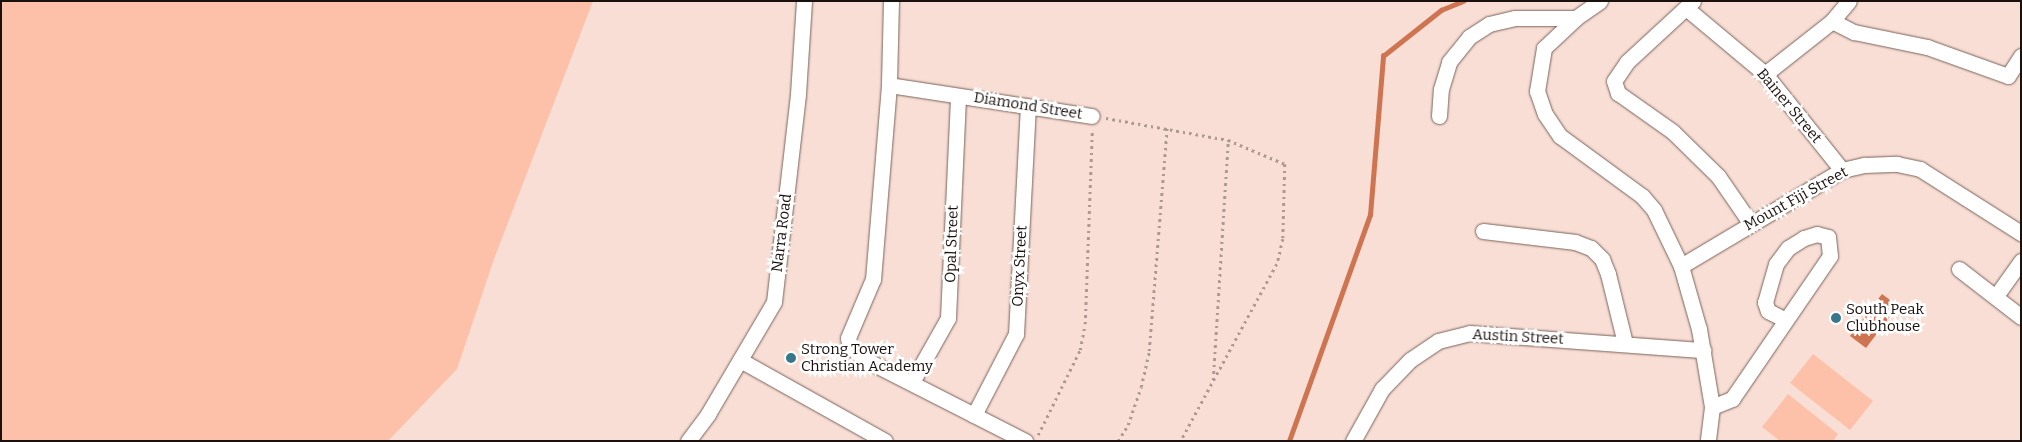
<!DOCTYPE html>
<html>
<head>
<meta charset="utf-8">
<style>
  body { margin:0 }
  #map { position:relative; width:2022px; height:442px; overflow:hidden; background:#f8ded4; font-family:Bitter,serif }
  div>[style] { position:absolute }
  .green>* { inset:0; background:#fdc1aa }
  .water>* { inset:0; background:#cf7450 }
  .stream>* { height:4.5px; margin:-2.25px; padding:0 2.25px; transform-origin:2.25px; border-radius:2.25px; background:#cf7450 }
  .path>* { height:2.5px; margin-top:-1.25px; transform-origin:0; background:repeating-linear-gradient(90deg,#ae9992 0 2.5px,transparent 0 6.5px) }
  .roads { filter:drop-shadow(0 0 1px #7a635b) drop-shadow(0 0 1px #7a635b) }
  .minor>* { height:15px; margin:-7.5px; padding:0 7.5px; transform-origin:7.5px; border-radius:7.5px; background:#fff }
  .dots>* { width:14px; height:14px; translate:-50% -50%; box-sizing:border-box; border:2px solid #fff; border-radius:50% }
  span { translate:-50% -50%; white-space:nowrap; text-align:center; line-height:1.15; -webkit-text-stroke:5px #fff; paint-order:stroke }
  .street-label { font-size:15px; color:#1a110e }
  .poi-label { font-size:15px; color:#1a110e }
  .left { translate:0 -50%; text-align:left }
  .frame { position:absolute; inset:0; border:2px solid #1a110e; pointer-events:none }
</style>
</head>
<body>
<div id="map">
  <div class="green">
    <i style="clip-path:polygon(1px 1px,593px 1px,494px 259px,457px 369px,388px 441px,1px 441px)"></i>
    <i style="clip-path:polygon(1813px 354px,1873px 401px,1850px 430px,1790px 383px)"></i>
    <i style="clip-path:polygon(1788px 394px,1838px 434px,1833px 441px,1780px 441px,1762px 427px)"></i>
  </div>
  <div class="water">
    <i style="clip-path:polygon(1882px 294px,1898px 306px,1866px 348px,1850px 336px)"></i>
  </div>
  <div class="stream">
    <i style="left:1289px;top:441px;width:240px;rotate:-70.3deg"></i>
    <i style="left:1370px;top:215px;width:160px;rotate:-85.3deg"></i>
    <i style="left:1383px;top:56px;width:74px;rotate:-38.4deg"></i>
    <i style="left:1441px;top:10px;width:24px;rotate:-22deg"></i>
  </div>
  <div class="path">
    <i style="left:1106px;top:118px;width:124px;rotate:10.2deg"></i>
    <i style="left:1228px;top:140px;width:62px;rotate:22.8deg"></i>
    <i style="left:1285px;top:164px;width:75px;rotate:91.5deg"></i>
    <i style="left:1283px;top:239px;width:26px;rotate:103deg"></i>
    <i style="left:1277px;top:264px;width:201px;rotate:118.5deg"></i>
    <i style="left:1213px;top:380px;width:240px;rotate:-86.4deg"></i>
    <i style="left:1038px;top:435px;width:95px;rotate:-63.7deg"></i>
    <i style="left:1080px;top:350px;width:26px;rotate:-79deg"></i>
    <i style="left:1085px;top:324px;width:193px;rotate:-87.9deg"></i>
    <i style="left:1118px;top:441px;width:19px;rotate:-58deg"></i>
    <i style="left:1128px;top:425px;width:40px;rotate:-71.1deg"></i>
    <i style="left:1141px;top:387px;width:37px;rotate:-77deg"></i>
    <i style="left:1149px;top:351px;width:225px;rotate:-85.4deg"></i>
  </div>
  <div class="roads">
    <div class="minor">
      <i style="left:891px;top:1px;width:84px;rotate:91.4deg"></i>
      <i style="left:889px;top:85px;width:195px;rotate:94.7deg"></i>
      <i style="left:873px;top:279px;width:64px;rotate:113deg"></i>
      <i style="left:848px;top:338px;width:8px;rotate:76deg"></i>
      <i style="left:850px;top:346px;width:19px;rotate:43deg"></i>
      <i style="left:864px;top:359px;width:181px;rotate:27deg"></i>
      <i style="left:1600px;top:1px;width:29px;rotate:145deg"></i>
      <i style="left:1576px;top:18px;width:44px;rotate:136.8deg"></i>
      <i style="left:1544px;top:48px;width:44px;rotate:99.2deg"></i>
      <i style="left:1537px;top:91px;width:24px;rotate:71deg"></i>
      <i style="left:1545px;top:114px;width:27px;rotate:56deg"></i>
      <i style="left:1560px;top:136px;width:102px;rotate:36.2deg"></i>
      <i style="left:1642px;top:196px;width:18px;rotate:49deg"></i>
      <i style="left:1654px;top:210px;width:62px;rotate:64.3deg"></i>
      <i style="left:1681px;top:266px;width:66px;rotate:74.1deg"></i>
      <i style="left:1699px;top:329px;width:79px;rotate:80.5deg"></i>
      <i style="left:1712px;top:407px;width:34px;rotate:97deg"></i>
      <i style="left:1693px;top:1px;width:90px;rotate:137.3deg"></i>
      <i style="left:1627px;top:62px;width:23px;rotate:124deg"></i>
      <i style="left:1614px;top:81px;width:13px;rotate:72deg"></i>
      <i style="left:1618px;top:93px;width:67px;rotate:35.3deg"></i>
      <i style="left:1673px;top:132px;width:63px;rotate:44.4deg"></i>
      <i style="left:1718px;top:176px;width:58px;rotate:55.5deg"></i>
      <i style="left:1686px;top:8px;width:103px;rotate:39.9deg"></i>
      <i style="left:1765px;top:74px;width:123px;rotate:51.3deg"></i>
      <i style="left:1832px;top:21px;width:25px;rotate:27deg"></i>
      <i style="left:1854px;top:32px;width:75px;rotate:11.6deg"></i>
      <i style="left:1927px;top:47px;width:86px;rotate:19.7deg"></i>
      <i style="left:2008px;top:76px;width:24px;rotate:-57deg"></i>
      <i style="left:1765px;top:74px;width:85px;rotate:-38.3deg"></i>
      <i style="left:1832px;top:21px;width:26px;rotate:-50deg"></i>
      <i style="left:889px;top:85px;width:205px;rotate:8.7deg"></i>
      <i style="left:1439px;top:116px;width:27px;rotate:-86deg"></i>
      <i style="left:1441px;top:89px;width:28px;rotate:-73deg"></i>
      <i style="left:1449px;top:62px;width:32px;rotate:-51deg"></i>
      <i style="left:1469px;top:37px;width:24px;rotate:-33deg"></i>
      <i style="left:1489px;top:24px;width:27px;rotate:-13deg"></i>
      <i style="left:1515px;top:18px;width:61px"></i>
      <i style="left:1483px;top:231px;width:93px;rotate:6.8deg"></i>
      <i style="left:1575px;top:242px;width:17px;rotate:21deg"></i>
      <i style="left:1591px;top:248px;width:16px;rotate:45deg"></i>
      <i style="left:1602px;top:259px;width:16px;rotate:68deg"></i>
      <i style="left:1608px;top:274px;width:71px;rotate:76.2deg"></i>
      <i style="left:1681px;top:266px;width:187px;rotate:-30.8deg"></i>
      <i style="left:1842px;top:170px;width:23px;rotate:-13deg"></i>
      <i style="left:1864px;top:165px;width:33px;rotate:-2deg"></i>
      <i style="left:1897px;top:164px;width:24px;rotate:12deg"></i>
      <i style="left:1920px;top:169px;width:120px;rotate:32.4deg"></i>
      <i style="left:1959px;top:269px;width:78px;rotate:37.7deg"></i>
      <i style="left:1996px;top:296px;width:43px;rotate:-54.5deg"></i>
      <i style="left:740px;top:360px;width:166px;rotate:29.2deg"></i>
      <i style="left:912px;top:382px;width:73px;rotate:-60.6deg"></i>
      <i style="left:948px;top:318px;width:222px;rotate:-87.4deg"></i>
      <i style="left:1712px;top:407px;width:22px;rotate:-22deg"></i>
      <i style="left:1732px;top:399px;width:173px;rotate:-55.6deg"></i>
      <i style="left:1830px;top:256px;width:19px;rotate:-96deg"></i>
      <i style="left:1828px;top:237px;width:11px;rotate:-165deg"></i>
      <i style="left:1817px;top:234px;width:14px;rotate:163deg"></i>
      <i style="left:1804px;top:238px;width:19px;rotate:148deg"></i>
      <i style="left:1788px;top:248px;width:20px;rotate:127deg"></i>
      <i style="left:1776px;top:264px;width:40px;rotate:106deg"></i>
      <i style="left:1765px;top:302px;width:9px;rotate:72deg"></i>
      <i style="left:1768px;top:311px;width:18px;rotate:27deg"></i>
      <i style="left:974px;top:415px;width:91px;rotate:-62.6deg"></i>
      <i style="left:1016px;top:334px;width:228px;rotate:-87deg"></i>
      <i style="left:688px;top:441px;width:34px;rotate:-53deg"></i>
      <i style="left:708px;top:414px;width:130px;rotate:-59.5deg"></i>
      <i style="left:774px;top:302px;width:209px;rotate:-83.4deg"></i>
      <i style="left:798px;top:94px;width:93px;rotate:-86.3deg"></i>
      <i style="left:1353px;top:441px;width:60px;rotate:-60.9deg"></i>
      <i style="left:1382px;top:389px;width:40px;rotate:-46deg"></i>
      <i style="left:1410px;top:360px;width:34px;rotate:-34deg"></i>
      <i style="left:1438px;top:341px;width:33px;rotate:-14deg"></i>
      <i style="left:1470px;top:333px;width:234px;rotate:4.2deg"></i>
    </div>
  </div>
  <div class="dots">
    <i style="left:1836px;top:318px;background:#37778b"></i>
    <i style="left:791px;top:358px;background:#37778b"></i>
  </div>
  <div class="street-label">
    <span style="left:1028px;top:106px;rotate:9deg">Diamond Street</span>
    <span style="left:1789px;top:106px;rotate:50deg">Bainer Street</span>
    <span style="left:1796px;top:199px;rotate:-29deg">Mount Fiji Street</span>
    <span style="left:782px;top:233px;rotate:-83deg">Narra Road</span>
    <span style="left:952px;top:244px;rotate:-88deg">Opal Street</span>
    <span style="left:1020px;top:266px;rotate:-87deg">Onyx Street</span>
    <span style="left:1518px;top:337px;rotate:3deg">Austin Street</span>
  </div>
  <div class="poi-label">
    <span class="left" style="left:1846px;top:318px">South Peak<br>Clubhouse</span>
    <span class="left" style="left:801px;top:358px">Strong Tower<br>Christian Academy</span>
  </div>
  <div class="frame"></div>
</div>
</body>
</html>
